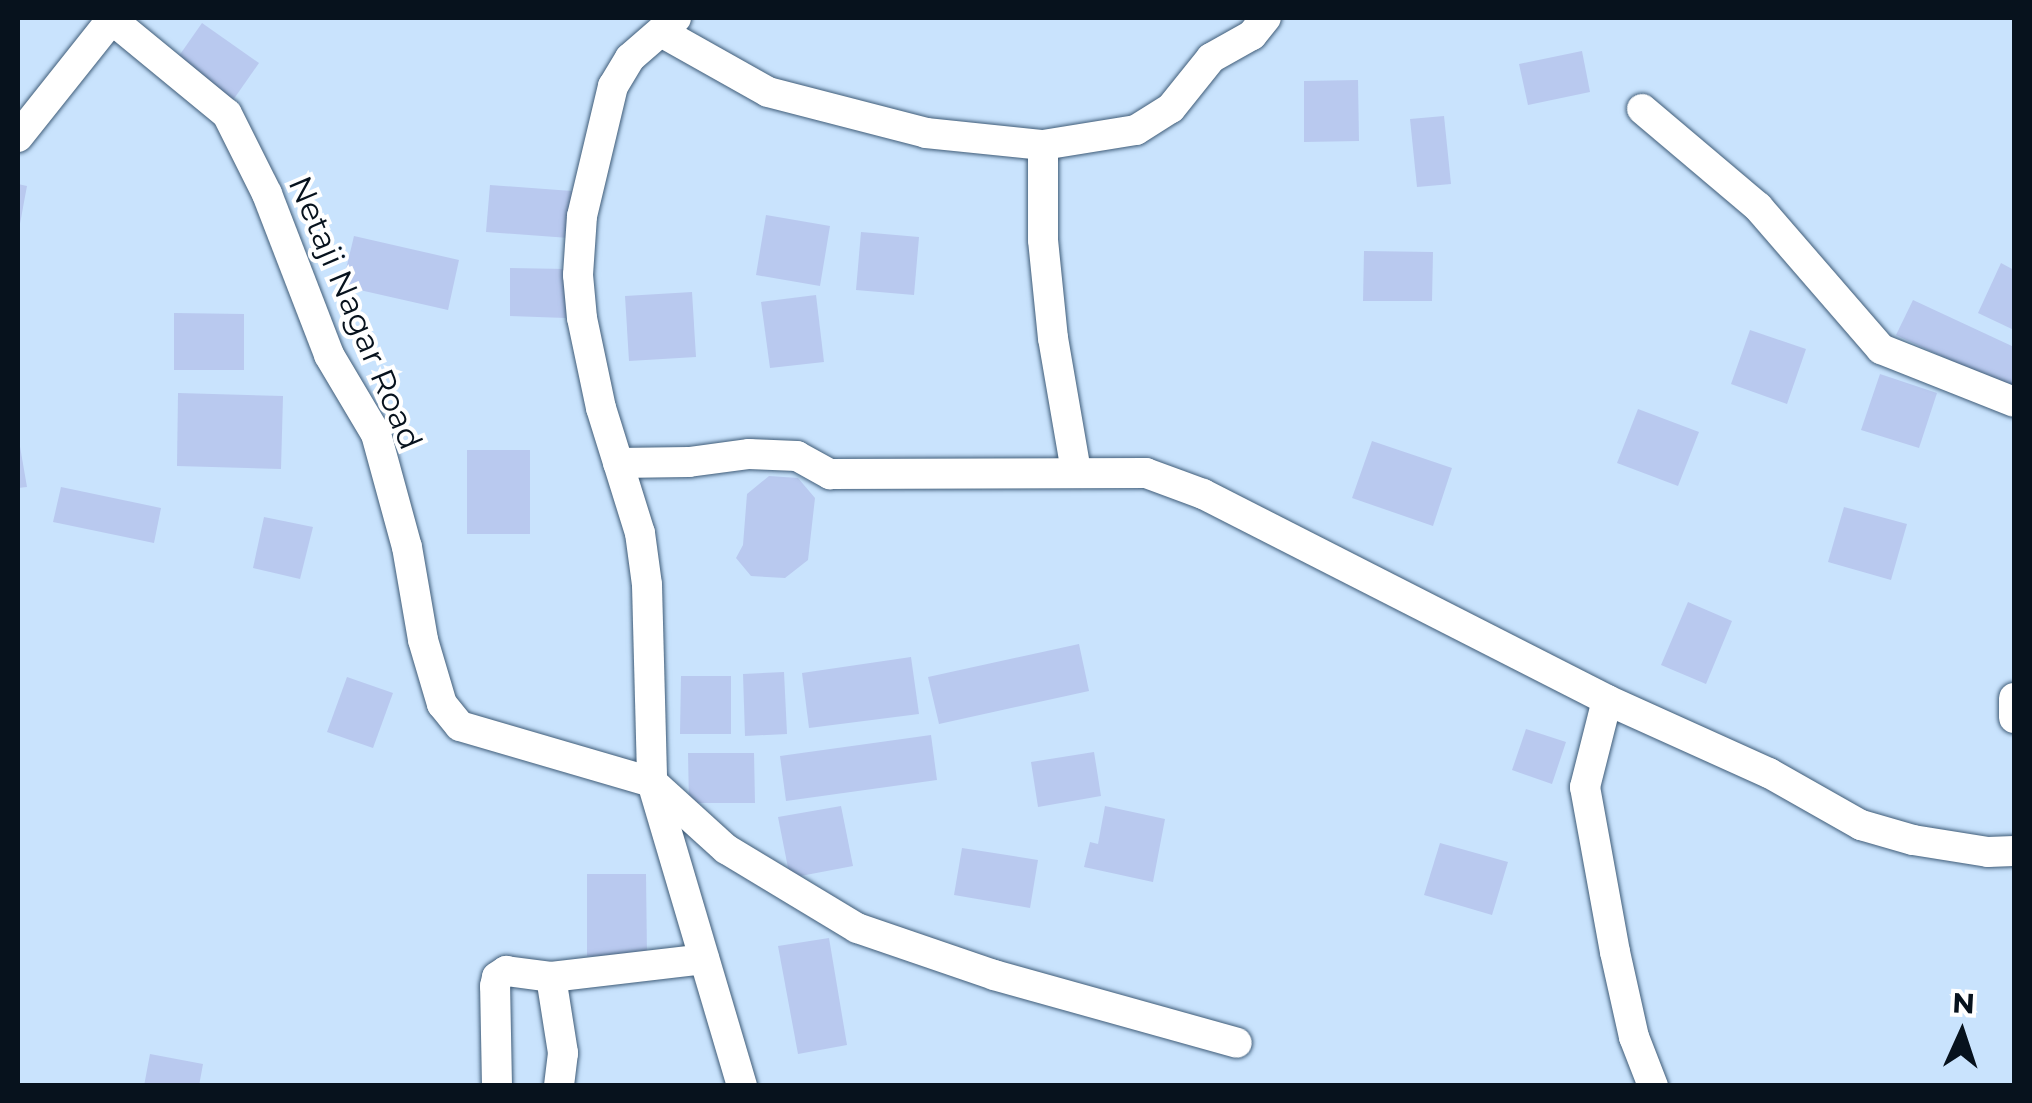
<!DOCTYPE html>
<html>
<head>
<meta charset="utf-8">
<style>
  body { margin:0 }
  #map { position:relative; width:2032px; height:1103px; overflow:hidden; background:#c9e3fd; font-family:Montserrat,sans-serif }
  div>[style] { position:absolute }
  .building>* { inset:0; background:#b9c9ef }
  .roads { filter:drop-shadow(0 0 2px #3f5c78) drop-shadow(0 0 2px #3f5c78) }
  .minor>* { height:30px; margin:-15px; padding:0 15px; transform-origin:15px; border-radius:15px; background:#fff }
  span { translate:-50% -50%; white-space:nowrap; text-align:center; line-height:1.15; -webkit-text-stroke:8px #fff; paint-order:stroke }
  .street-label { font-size:32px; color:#07121d }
  .frame { position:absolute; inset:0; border:20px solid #07121d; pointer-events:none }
  .north { position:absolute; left:1912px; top:983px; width:100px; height:100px; -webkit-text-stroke:8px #fff; paint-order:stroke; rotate:3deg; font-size:28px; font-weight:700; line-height:40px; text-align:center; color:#07121d }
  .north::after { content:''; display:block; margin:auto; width:35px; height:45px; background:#07121d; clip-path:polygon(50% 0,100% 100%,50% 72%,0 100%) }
</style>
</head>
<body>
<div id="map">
  <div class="building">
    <i style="clip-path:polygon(202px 23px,259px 63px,231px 103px,174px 63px)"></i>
    <i style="clip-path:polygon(1582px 51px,1590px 92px,1528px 105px,1519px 64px)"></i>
    <i style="clip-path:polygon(1358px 80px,1359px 141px,1304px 142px,1304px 81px)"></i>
    <i style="clip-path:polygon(1444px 116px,1451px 184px,1417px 187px,1410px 119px)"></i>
    <i style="clip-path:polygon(18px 184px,27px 186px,19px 229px,18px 228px)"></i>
    <i style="clip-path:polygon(490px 185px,572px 191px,569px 238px,486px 232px)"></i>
    <i style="clip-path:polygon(766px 215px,830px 226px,820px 286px,756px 275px)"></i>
    <i style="clip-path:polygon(861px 232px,919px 237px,914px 295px,856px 290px)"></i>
    <i style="clip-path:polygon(354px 236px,459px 260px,448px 310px,342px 286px)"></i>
    <i style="clip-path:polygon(1364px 251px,1433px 252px,1432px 301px,1363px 301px)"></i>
    <i style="clip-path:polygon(2001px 263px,2014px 270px,2014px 330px,1978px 313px)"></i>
    <i style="clip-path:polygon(510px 268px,567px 269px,566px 318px,510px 316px)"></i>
    <i style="clip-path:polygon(692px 292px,696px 357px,629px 361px,625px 296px)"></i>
    <i style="clip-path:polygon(816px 295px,824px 362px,770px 368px,761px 302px)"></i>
    <i style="clip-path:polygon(1913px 300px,2014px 347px,2012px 389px,1896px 335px)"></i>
    <i style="clip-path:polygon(174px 313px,244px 314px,244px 370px,174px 370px)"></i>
    <i style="clip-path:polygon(1750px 330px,1806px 349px,1787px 404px,1731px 384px)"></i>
    <i style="clip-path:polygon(1880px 374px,1937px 393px,1919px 448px,1861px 430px)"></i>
    <i style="clip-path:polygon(178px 393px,283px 396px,281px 469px,177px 466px)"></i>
    <i style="clip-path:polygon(1638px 409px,1699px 432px,1678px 486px,1617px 463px)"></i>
    <i style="clip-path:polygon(18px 435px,27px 487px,18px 488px)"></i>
    <i style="clip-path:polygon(1372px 441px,1452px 468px,1433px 526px,1352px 498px)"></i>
    <i style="clip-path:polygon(467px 450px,530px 450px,530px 534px,467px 534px)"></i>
    <i style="clip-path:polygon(769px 476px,798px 478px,815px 498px,808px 560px,785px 578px,751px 576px,736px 558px,743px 545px,747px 494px)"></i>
    <i style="clip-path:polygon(61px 487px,161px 508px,154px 543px,53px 522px)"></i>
    <i style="clip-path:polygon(1844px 507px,1907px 524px,1891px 580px,1828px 562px)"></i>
    <i style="clip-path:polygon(264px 517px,313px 527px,300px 579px,253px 568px)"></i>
    <i style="clip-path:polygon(1688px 602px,1732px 621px,1706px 684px,1661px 665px)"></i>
    <i style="clip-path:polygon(1079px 644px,1089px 691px,939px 724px,928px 677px)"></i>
    <i style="clip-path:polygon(911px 657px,919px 714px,809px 728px,802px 673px)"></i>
    <i style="clip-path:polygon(784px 672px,787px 734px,745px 736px,743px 674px)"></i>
    <i style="clip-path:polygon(681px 676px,731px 676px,731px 734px,680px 734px)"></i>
    <i style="clip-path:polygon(347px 677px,393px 693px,373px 748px,327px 732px)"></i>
    <i style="clip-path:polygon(1526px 729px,1566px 742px,1552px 784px,1512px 770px)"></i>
    <i style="clip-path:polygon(931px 735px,937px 780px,786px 801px,780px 756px)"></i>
    <i style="clip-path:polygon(1094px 752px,1101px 796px,1038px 807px,1031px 762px)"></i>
    <i style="clip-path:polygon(688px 753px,754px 753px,755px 803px,689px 803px)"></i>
    <i style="clip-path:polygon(841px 806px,853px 866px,790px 878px,778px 817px)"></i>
    <i style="clip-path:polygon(1105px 806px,1165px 819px,1153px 882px,1084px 867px,1090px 842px,1098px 844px)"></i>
    <i style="clip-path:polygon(1440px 843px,1508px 862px,1492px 915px,1424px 895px)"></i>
    <i style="clip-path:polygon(962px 848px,1038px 860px,1030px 908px,954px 895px)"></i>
    <i style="clip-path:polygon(587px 874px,646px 874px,647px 957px,587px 956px)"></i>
    <i style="clip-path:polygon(829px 938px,847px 1045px,798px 1054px,778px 946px)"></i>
    <i style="clip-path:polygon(150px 1054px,203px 1064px,199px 1086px,144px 1086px)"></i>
  </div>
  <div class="roads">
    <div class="minor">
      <i style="left:110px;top:18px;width:151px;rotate:39.4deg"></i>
      <i style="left:227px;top:114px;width:89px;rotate:63.4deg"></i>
      <i style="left:267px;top:194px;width:173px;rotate:68.9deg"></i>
      <i style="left:329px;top:355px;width:92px;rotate:59.3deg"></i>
      <i style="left:376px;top:434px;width:117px;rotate:74.7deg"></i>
      <i style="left:407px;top:547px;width:94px;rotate:80.2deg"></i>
      <i style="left:423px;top:640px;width:67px;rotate:73.5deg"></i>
      <i style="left:442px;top:704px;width:28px;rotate:51deg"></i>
      <i style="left:460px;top:726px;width:200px;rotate:16.3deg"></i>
      <i style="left:652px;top:782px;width:100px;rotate:42.2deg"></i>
      <i style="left:726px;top:849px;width:153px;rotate:31.1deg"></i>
      <i style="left:857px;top:928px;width:145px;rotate:18.9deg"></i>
      <i style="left:994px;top:975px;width:252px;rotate:15.6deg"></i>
      <i style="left:676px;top:18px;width:61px;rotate:139deg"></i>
      <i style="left:630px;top:58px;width:33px;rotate:121deg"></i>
      <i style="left:613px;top:86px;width:134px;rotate:103.4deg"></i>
      <i style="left:582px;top:216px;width:59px;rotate:93.9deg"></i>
      <i style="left:578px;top:275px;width:43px;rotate:84.7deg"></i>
      <i style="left:582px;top:318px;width:92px;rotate:78.1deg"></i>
      <i style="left:601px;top:408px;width:131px;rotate:72.7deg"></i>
      <i style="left:640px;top:533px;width:52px;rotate:82.3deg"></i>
      <i style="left:647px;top:585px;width:197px;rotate:88.5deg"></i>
      <i style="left:652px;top:782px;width:317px;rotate:73.5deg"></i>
      <i style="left:663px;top:33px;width:120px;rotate:29.3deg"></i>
      <i style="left:768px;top:92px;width:163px;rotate:14.5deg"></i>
      <i style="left:926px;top:133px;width:118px;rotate:5.9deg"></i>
      <i style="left:1043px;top:145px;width:94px;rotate:-9.2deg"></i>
      <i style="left:1136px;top:130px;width:41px;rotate:-32.2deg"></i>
      <i style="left:1171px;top:108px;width:64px;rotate:-51.3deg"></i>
      <i style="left:1211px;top:58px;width:47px;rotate:-29.3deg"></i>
      <i style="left:1252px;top:35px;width:22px;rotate:-51deg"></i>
      <i style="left:1642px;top:109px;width:152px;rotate:40.2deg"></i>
      <i style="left:1758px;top:207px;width:188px;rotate:49.1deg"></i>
      <i style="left:1881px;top:349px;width:143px;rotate:21.7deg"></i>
      <i style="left:18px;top:137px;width:151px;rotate:-51.5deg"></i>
      <i style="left:1043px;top:145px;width:95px;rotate:90deg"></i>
      <i style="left:1043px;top:240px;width:99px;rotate:84.2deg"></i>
      <i style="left:1053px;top:338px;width:135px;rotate:80.2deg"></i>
      <i style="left:618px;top:463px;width:71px;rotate:-0.8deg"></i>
      <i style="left:689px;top:462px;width:61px;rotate:-7.6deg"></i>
      <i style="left:749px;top:454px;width:48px;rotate:2.4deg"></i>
      <i style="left:797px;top:456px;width:38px;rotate:29deg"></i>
      <i style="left:830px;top:474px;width:316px;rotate:-0.2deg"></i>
      <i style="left:1146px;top:473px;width:61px;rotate:20.2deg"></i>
      <i style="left:1203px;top:494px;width:453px;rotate:27deg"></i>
      <i style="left:1607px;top:700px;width:178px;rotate:24.3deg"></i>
      <i style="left:1769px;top:773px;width:106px;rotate:29.5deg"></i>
      <i style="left:1861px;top:825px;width:54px;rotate:16.1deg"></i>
      <i style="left:1913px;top:840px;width:76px;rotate:9.1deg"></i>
      <i style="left:1988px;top:852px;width:26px;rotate:-2deg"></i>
      <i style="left:2014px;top:698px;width:20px;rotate:90deg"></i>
      <i style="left:1607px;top:700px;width:90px;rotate:104.2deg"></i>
      <i style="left:1585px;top:787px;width:168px;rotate:79.7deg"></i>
      <i style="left:1615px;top:952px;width:87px;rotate:77.4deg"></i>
      <i style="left:1634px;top:1037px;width:53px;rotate:68.8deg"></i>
      <i style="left:551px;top:977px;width:77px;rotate:81deg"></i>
      <i style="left:563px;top:1053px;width:33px;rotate:97deg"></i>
      <i style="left:497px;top:1086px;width:100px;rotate:-91.1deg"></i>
      <i style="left:495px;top:986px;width:9px;rotate:-77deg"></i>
      <i style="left:497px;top:977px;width:11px;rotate:-34deg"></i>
      <i style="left:506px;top:971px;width:45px;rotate:7.6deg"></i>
      <i style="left:551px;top:977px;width:154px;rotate:-6.7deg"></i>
    </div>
  </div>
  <div class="street-label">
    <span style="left:355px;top:313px;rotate:67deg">Netaji Nagar Road</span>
  </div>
  <div class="frame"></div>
  <div class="north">N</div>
</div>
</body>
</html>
